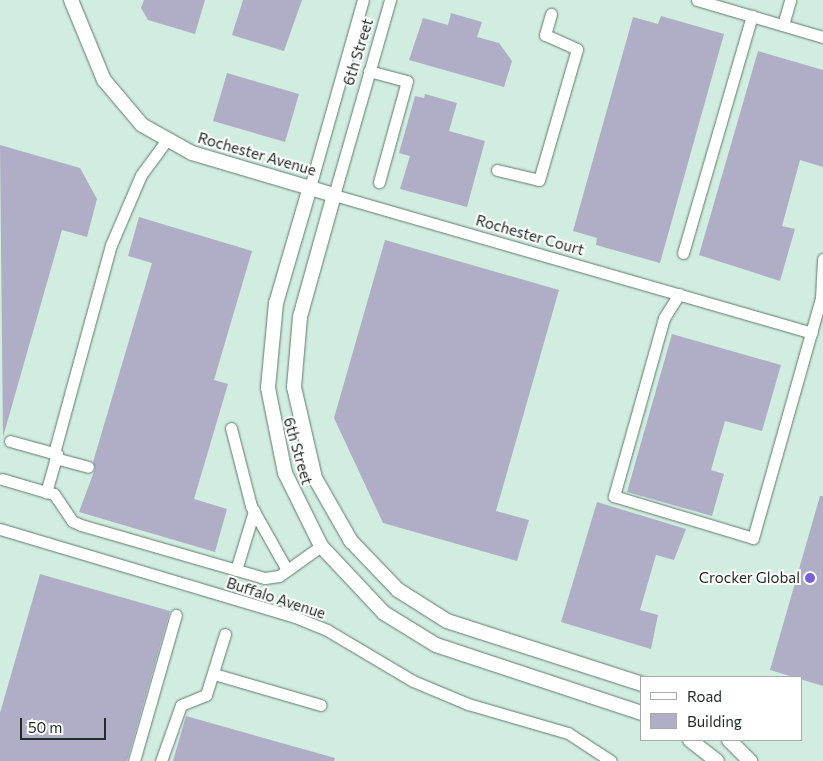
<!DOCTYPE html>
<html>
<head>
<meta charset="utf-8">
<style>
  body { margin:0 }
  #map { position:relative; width:823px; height:761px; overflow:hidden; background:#d0eddf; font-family:Commissioner,sans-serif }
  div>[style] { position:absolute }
  .building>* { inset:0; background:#b0aec7 }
  .roads { filter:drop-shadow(0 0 1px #607a6e) drop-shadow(0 0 1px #607a6e) }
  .minor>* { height:11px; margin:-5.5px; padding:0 5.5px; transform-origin:5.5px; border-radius:5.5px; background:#fff }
  .major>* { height:14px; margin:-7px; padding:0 7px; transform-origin:7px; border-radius:7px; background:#fff }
  .dots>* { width:14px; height:14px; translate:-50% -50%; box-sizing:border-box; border:2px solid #fff; border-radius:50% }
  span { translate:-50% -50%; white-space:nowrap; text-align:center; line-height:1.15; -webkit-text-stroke:4px #fff; paint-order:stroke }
  .street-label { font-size:15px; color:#212c26 }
  .poi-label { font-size:15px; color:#212c26 }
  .right { translate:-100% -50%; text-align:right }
  .legend { position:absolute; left:640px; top:676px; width:162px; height:65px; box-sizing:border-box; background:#fff; border:1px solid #a6aba8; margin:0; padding:6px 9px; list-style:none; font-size:15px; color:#212c26 }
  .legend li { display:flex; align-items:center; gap:10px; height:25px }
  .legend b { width:25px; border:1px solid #a6aba8 }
  .scale { position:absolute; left:20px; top:718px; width:86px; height:22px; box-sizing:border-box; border:2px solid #212c26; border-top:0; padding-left:6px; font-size:15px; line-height:18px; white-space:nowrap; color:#212c26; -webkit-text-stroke:4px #fff; paint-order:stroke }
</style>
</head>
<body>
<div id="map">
  <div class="building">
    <i style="clip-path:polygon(144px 0,205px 0,195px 34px,148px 20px,141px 8px)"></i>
    <i style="clip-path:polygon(243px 0,302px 0,284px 51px,232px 35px)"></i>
    <i style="clip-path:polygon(451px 13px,482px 22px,477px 37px,499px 43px,512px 61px,504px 87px,409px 60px,423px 18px,448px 25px)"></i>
    <i style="clip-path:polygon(661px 16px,724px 34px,660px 263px,596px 245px,597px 238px,573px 231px,633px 17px,658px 24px)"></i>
    <i style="clip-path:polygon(758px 51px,823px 70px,823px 167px,800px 160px,782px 226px,795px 229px,780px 281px,699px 255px)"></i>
    <i style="clip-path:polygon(227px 73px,299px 94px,285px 142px,213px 121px)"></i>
    <i style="clip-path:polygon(425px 94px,457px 103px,449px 131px,485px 141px,467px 207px,400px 189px,410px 156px,399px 153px,415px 96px,424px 98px)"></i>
    <i style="clip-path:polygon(0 145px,80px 168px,97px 199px,87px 237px,62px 230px,3px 437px)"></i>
    <i style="clip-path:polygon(139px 217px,252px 251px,214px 380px,228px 384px,194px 499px,227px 509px,215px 552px,79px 512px,95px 469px,93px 462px,152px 263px,128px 256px)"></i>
    <i style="clip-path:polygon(385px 240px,559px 290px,496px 511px,529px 520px,517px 561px,383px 523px,334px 418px)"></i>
    <i style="clip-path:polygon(672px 334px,781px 365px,762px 431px,725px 421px,711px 470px,724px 474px,712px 516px,627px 492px)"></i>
    <i style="clip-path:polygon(820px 496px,823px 496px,823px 686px,770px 670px)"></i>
    <i style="clip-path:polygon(597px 502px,686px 529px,674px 560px,656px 555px,640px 610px,658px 615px,651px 649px,561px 622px)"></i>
    <i style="clip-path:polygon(40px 574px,170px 611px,127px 761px,0 761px,0 713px)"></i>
    <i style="clip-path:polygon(186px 716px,335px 758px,334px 761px,173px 761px)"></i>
  </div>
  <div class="roads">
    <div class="minor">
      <i style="left:390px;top:0;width:203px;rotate:106deg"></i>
      <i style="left:334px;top:195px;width:497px;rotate:16.1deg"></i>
      <i style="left:811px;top:333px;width:36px;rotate:-74deg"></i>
      <i style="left:821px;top:298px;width:39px;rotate:-87deg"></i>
      <i style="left:697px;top:0;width:131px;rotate:16.4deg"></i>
      <i style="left:783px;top:25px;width:26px;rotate:-74deg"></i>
      <i style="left:369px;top:71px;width:39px;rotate:15deg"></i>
      <i style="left:407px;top:81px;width:105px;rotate:105.5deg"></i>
      <i style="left:497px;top:170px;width:43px;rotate:13.4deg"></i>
      <i style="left:539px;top:180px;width:136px;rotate:-73.8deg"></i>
      <i style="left:577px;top:49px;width:35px;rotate:-156deg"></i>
      <i style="left:545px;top:35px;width:22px;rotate:-74deg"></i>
      <i style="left:310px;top:187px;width:194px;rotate:-74.2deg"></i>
      <i style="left:683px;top:253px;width:247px;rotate:-73.8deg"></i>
      <i style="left:679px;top:294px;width:28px;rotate:122deg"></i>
      <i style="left:664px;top:318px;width:185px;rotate:105.7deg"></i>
      <i style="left:614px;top:496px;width:145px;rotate:16.8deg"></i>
      <i style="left:753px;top:538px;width:213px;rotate:-74.2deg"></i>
      <i style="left:231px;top:428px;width:81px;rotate:75.6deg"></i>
      <i style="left:251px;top:506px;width:73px;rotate:60.6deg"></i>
      <i style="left:10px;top:441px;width:49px;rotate:15.5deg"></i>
      <i style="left:57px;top:454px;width:40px;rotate:106deg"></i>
      <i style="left:46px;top:492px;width:8px;rotate:14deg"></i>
      <i style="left:54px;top:494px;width:32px;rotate:56deg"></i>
      <i style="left:72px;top:521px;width:10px;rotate:24deg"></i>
      <i style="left:81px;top:525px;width:191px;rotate:16.1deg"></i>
      <i style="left:265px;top:578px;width:14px;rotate:-8deg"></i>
      <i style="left:279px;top:576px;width:52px;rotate:-35.5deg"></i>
      <i style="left:54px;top:453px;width:216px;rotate:-74.7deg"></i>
      <i style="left:111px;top:245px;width:76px;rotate:-66.8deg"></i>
      <i style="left:141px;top:175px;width:42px;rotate:-53.7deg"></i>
      <i style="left:55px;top:458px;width:34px;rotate:15deg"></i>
      <i style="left:2px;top:479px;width:46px;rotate:16.5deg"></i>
      <i style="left:0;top:529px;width:308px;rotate:16.6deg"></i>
      <i style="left:295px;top:617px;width:35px;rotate:22deg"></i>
      <i style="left:327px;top:630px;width:100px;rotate:30.7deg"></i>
      <i style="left:413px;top:681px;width:60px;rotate:22.7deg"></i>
      <i style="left:468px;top:704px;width:104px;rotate:16.2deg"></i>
      <i style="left:568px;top:733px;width:51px;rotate:33.1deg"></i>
      <i style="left:236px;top:570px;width:62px;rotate:-73deg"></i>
      <i style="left:214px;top:674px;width:111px;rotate:16.2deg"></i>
      <i style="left:134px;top:761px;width:152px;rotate:-74deg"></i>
      <i style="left:161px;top:761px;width:59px;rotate:-70.3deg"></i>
      <i style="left:181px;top:705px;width:27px;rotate:-22deg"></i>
      <i style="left:206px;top:695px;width:64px;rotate:-72.7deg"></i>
    </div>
    <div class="major">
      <i style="left:71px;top:0;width:87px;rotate:67.6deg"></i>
      <i style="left:104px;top:80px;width:59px;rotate:49.8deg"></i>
      <i style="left:142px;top:125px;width:57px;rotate:29.2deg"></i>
      <i style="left:192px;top:153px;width:148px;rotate:16.5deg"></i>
      <i style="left:334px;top:195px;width:127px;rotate:105.6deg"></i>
      <i style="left:300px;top:317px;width:70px;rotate:94.9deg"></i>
      <i style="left:294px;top:387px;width:93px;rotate:77deg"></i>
      <i style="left:315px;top:478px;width:73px;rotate:60.3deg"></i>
      <i style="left:351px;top:541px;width:68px;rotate:46.2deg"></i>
      <i style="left:398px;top:590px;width:58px;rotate:32.3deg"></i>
      <i style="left:447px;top:621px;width:205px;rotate:17.9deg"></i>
      <i style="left:310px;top:187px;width:121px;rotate:106.3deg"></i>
      <i style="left:276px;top:303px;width:85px;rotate:95.4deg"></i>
      <i style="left:268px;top:388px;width:87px;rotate:78.7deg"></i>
      <i style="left:285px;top:473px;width:81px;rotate:63.7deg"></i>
      <i style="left:321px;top:546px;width:92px;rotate:46.8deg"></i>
      <i style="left:384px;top:613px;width:61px;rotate:31.6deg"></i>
      <i style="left:436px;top:645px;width:217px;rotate:18.3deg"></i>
      <i style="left:690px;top:740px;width:34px;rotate:38deg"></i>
      <i style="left:729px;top:740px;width:30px;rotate:45deg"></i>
    </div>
  </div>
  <div class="dots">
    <i style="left:810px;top:578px;background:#785fda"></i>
  </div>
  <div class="street-label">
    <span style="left:358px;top:52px;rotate:-73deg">6th Street</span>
    <span style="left:257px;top:154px;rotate:16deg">Rochester Avenue</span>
    <span style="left:530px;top:235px;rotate:16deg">Rochester Court</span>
    <span style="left:298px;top:451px;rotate:74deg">6th Street</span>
    <span style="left:276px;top:598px;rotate:18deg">Buffalo Avenue</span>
  </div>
  <div class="poi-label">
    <span class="right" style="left:800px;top:578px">Crocker Global</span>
  </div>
  <ul class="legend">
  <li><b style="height:6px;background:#fff"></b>Road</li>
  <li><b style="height:14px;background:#b0aec7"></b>Building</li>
  </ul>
  <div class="scale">50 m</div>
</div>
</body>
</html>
